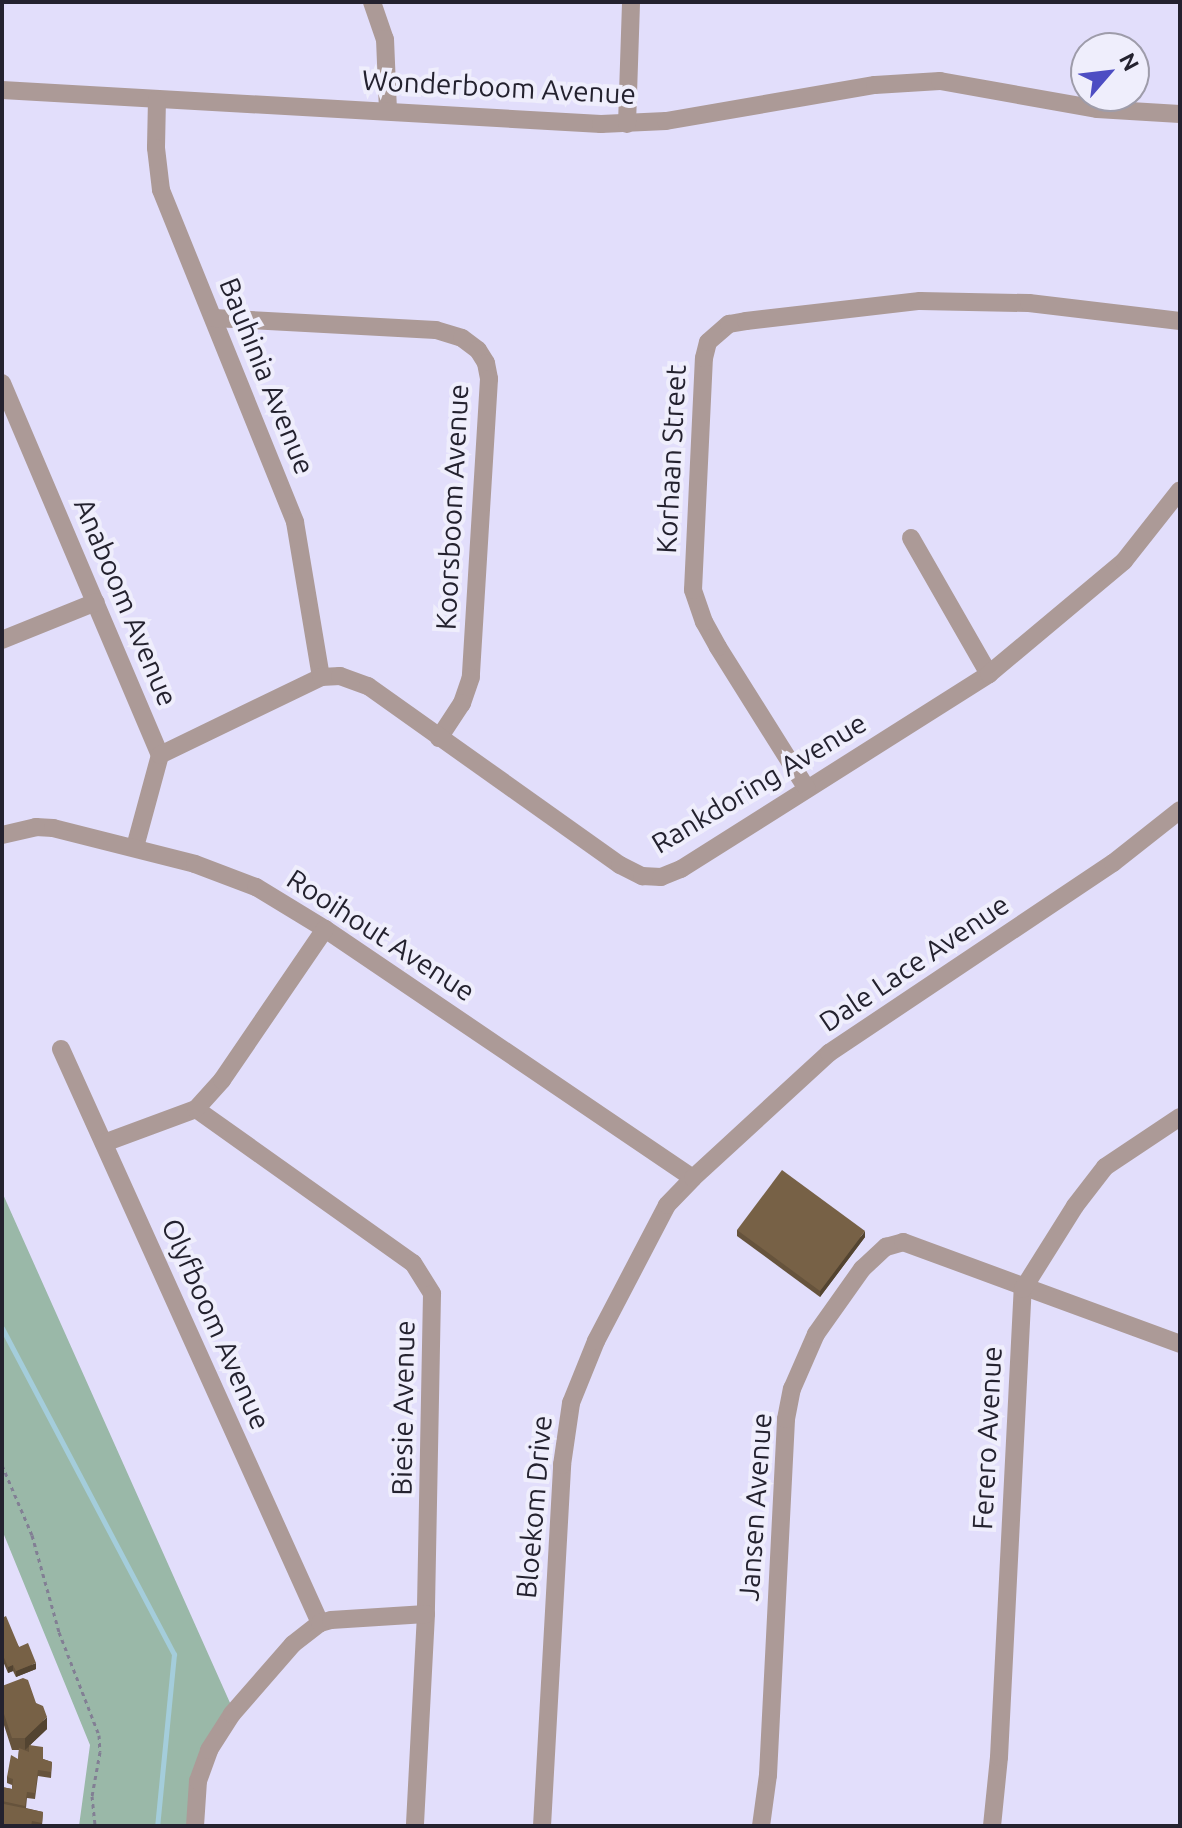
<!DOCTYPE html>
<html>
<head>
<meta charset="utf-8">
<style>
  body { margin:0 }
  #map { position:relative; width:1182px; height:1828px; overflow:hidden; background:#e2defb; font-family:Ubuntu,sans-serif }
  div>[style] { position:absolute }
  .green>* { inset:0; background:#9ab8a8 }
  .stream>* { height:5px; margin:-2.5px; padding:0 2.5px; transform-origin:2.5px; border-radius:2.5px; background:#a4cddb }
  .path>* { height:3px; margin-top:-1.5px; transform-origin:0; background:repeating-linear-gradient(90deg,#827f94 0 4px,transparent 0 8px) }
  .minor>* { height:18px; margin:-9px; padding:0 9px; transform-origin:9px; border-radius:9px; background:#ac9a97 }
  .wall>* { inset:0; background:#66533c }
  .shaded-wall>* { inset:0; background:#534431 }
  .building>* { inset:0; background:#776146 }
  span { translate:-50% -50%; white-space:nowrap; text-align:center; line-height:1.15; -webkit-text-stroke:8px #efeefc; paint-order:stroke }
  .street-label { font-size:28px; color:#24222f }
  .frame { position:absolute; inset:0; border:4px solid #24222f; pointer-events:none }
  .north { position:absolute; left:1070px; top:32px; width:80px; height:80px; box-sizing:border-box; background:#efeefc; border:2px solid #9e9caa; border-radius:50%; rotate:62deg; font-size:22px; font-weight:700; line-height:32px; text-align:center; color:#24222f }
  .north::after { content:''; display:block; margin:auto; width:28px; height:36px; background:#4d4dc3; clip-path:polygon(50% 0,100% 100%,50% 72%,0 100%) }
</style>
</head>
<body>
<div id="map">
  <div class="green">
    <i style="clip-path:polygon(2px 1192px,235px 1714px,206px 1772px,203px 1826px,79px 1826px,90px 1745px,2px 1530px)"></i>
  </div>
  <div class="stream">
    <i style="left:2px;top:1328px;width:369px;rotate:62.2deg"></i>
    <i style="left:174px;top:1654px;width:173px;rotate:95.6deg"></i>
  </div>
  <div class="path">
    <i style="left:2px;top:1465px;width:76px;rotate:66.8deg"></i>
    <i style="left:32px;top:1535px;width:101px;rotate:74.4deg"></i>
    <i style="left:59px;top:1632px;width:110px;rotate:68.8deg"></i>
    <i style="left:99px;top:1735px;width:17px;rotate:87deg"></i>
    <i style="left:100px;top:1752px;width:45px;rotate:100.3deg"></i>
    <i style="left:92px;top:1796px;width:30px;rotate:84deg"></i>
  </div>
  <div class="minor">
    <i style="left:372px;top:2px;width:39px;rotate:71deg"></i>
    <i style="left:385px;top:39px;width:71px;rotate:87.6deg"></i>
    <i style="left:2px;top:90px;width:600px;rotate:3.25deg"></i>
    <i style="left:601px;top:124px;width:65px;rotate:-2.6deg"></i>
    <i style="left:666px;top:121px;width:212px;rotate:-9.8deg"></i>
    <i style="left:875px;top:85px;width:65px;rotate:-3.5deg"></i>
    <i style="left:940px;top:81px;width:159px;rotate:10.1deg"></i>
    <i style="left:1097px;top:109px;width:83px;rotate:3.4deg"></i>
    <i style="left:157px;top:99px;width:49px;rotate:91.2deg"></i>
    <i style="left:156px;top:148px;width:42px;rotate:83.2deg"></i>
    <i style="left:161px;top:190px;width:358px;rotate:68deg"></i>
    <i style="left:295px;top:522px;width:157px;rotate:80.5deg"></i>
    <i style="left:627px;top:124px;width:122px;rotate:-88.1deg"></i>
    <i style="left:214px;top:318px;width:222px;rotate:3.1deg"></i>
    <i style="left:436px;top:330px;width:27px;rotate:17deg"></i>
    <i style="left:462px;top:338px;width:20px;rotate:37deg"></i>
    <i style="left:478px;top:350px;width:15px;rotate:58deg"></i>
    <i style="left:486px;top:363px;width:16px;rotate:79deg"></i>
    <i style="left:489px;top:379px;width:299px;rotate:93.5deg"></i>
    <i style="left:471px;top:677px;width:28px;rotate:109deg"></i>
    <i style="left:462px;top:703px;width:42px;rotate:123.3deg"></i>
    <i style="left:2px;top:383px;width:404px;rotate:67deg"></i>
    <i style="left:160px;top:755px;width:95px;rotate:105.2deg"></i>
    <i style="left:911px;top:538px;width:157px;rotate:60.2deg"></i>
    <i style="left:2px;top:640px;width:101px;rotate:-22deg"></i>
    <i style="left:160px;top:755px;width:179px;rotate:-25.8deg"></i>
    <i style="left:321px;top:677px;width:19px;rotate:-3deg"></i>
    <i style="left:340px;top:676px;width:30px;rotate:20deg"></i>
    <i style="left:368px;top:686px;width:309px;rotate:35.4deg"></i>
    <i style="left:620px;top:865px;width:25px;rotate:27deg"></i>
    <i style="left:642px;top:876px;width:19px;rotate:3deg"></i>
    <i style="left:661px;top:877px;width:22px;rotate:-22deg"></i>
    <i style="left:681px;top:869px;width:365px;rotate:-32.3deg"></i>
    <i style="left:989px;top:674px;width:176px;rotate:-39.9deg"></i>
    <i style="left:1124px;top:561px;width:90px;rotate:-51.7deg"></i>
    <i style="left:807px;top:789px;width:168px;rotate:-122.1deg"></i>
    <i style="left:718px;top:647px;width:29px;rotate:-119deg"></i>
    <i style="left:704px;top:622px;width:34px;rotate:-109deg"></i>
    <i style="left:693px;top:590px;width:232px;rotate:-87.3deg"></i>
    <i style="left:704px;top:358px;width:16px;rotate:-76deg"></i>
    <i style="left:708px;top:342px;width:28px;rotate:-41deg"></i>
    <i style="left:729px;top:324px;width:17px;rotate:-10deg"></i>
    <i style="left:746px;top:321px;width:175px;rotate:-6.6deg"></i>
    <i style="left:920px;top:301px;width:109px;rotate:1.1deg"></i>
    <i style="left:1029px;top:303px;width:152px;rotate:6.8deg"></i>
    <i style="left:2px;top:835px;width:35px;rotate:-13deg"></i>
    <i style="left:36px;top:827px;width:17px;rotate:3deg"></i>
    <i style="left:53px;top:828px;width:146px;rotate:14.2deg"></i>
    <i style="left:195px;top:864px;width:65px;rotate:20.7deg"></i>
    <i style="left:256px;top:887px;width:81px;rotate:31.3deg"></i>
    <i style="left:325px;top:929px;width:444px;rotate:34.1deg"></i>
    <i style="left:61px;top:1049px;width:630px;rotate:65.71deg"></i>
    <i style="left:196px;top:1109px;width:266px;rotate:35.4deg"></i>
    <i style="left:413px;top:1263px;width:36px;rotate:58deg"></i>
    <i style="left:432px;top:1294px;width:320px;rotate:91.1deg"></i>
    <i style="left:426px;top:1614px;width:212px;rotate:93deg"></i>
    <i style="left:104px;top:1143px;width:98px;rotate:-20.3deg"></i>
    <i style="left:196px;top:1109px;width:39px;rotate:-48deg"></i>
    <i style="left:222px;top:1080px;width:183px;rotate:-55.7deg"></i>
    <i style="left:195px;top:1826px;width:45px;rotate:-86.2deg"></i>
    <i style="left:198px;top:1781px;width:33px;rotate:-70deg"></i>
    <i style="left:209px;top:1750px;width:43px;rotate:-57.4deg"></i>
    <i style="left:232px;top:1714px;width:93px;rotate:-48.9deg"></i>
    <i style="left:293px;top:1644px;width:34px;rotate:-38deg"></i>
    <i style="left:320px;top:1623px;width:11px;rotate:-15deg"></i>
    <i style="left:331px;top:1620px;width:95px;rotate:-3.6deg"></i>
    <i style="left:542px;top:1826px;width:362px;rotate:-86.8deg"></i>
    <i style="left:562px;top:1465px;width:63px;rotate:-81.7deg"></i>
    <i style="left:571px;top:1403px;width:67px;rotate:-68deg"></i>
    <i style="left:596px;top:1341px;width:153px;rotate:-62.4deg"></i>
    <i style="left:667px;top:1205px;width:37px;rotate:-46deg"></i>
    <i style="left:693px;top:1178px;width:185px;rotate:-42.6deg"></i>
    <i style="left:829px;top:1053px;width:342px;rotate:-33.8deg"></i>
    <i style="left:1113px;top:863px;width:85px;rotate:-38.3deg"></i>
    <i style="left:761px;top:1826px;width:51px;rotate:-82.2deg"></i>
    <i style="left:768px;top:1775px;width:356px;rotate:-87.1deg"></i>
    <i style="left:786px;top:1419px;width:31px;rotate:-79deg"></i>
    <i style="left:792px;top:1389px;width:60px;rotate:-66.4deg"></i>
    <i style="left:816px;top:1334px;width:80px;rotate:-54.7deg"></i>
    <i style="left:862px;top:1269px;width:33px;rotate:-43deg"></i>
    <i style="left:886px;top:1247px;width:18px;rotate:-16deg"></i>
    <i style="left:903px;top:1242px;width:295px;rotate:20.2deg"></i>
    <i style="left:992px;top:1826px;width:69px;rotate:-84.2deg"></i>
    <i style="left:999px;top:1757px;width:469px;rotate:-87.1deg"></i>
    <i style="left:1023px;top:1289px;width:98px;rotate:-57.9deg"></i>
    <i style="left:1075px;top:1206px;width:49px;rotate:-52.4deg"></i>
    <i style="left:1105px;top:1167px;width:90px;rotate:-33.7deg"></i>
  </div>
  <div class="wall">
    <i style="clip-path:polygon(737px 1230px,865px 1237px,820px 1297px,737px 1236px)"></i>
    <i style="clip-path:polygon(2px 1618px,19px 1647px,36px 1669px,16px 1677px,13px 1671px,8px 1673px,2px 1659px)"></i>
    <i style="clip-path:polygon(2px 1686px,36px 1703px,47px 1729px,30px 1745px,43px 1759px,52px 1762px,51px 1778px,38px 1776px,35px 1799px,27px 1798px,26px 1808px,43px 1812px,42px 1826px,2px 1826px,4px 1807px,2px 1807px,2px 1787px,12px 1789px,12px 1785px,7px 1783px,7px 1777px,18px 1759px,19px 1750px,12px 1750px,2px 1719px)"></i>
  </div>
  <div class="shaded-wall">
    <i style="clip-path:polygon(865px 1231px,865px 1237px,820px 1297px,820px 1291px)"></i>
    <i style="clip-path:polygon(36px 1663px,36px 1669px,16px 1677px,16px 1671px)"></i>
    <i style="clip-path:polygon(13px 1665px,13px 1671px,8px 1673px,8px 1667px)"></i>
    <i style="clip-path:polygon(47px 1717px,47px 1729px,25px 1750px,25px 1738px)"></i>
  </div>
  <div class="building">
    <i style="clip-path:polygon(782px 1170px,865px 1231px,820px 1291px,737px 1230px)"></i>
    <i style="clip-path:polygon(6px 1616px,19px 1647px,28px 1643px,36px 1663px,16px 1671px,13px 1665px,8px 1667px,2px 1653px,2px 1618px)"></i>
    <i style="clip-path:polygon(23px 1678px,28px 1680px,36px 1703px,43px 1706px,47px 1717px,25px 1738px,12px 1738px,2px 1708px,2px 1686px)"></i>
    <i style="clip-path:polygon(29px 1745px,43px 1747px,43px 1759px,52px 1762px,51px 1772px,38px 1770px,35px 1793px,27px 1792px,25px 1806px,2px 1801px,2px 1787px,12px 1789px,13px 1779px,7px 1777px,11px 1755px,18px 1759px,19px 1748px,29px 1752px)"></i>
    <i style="clip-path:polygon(4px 1804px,43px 1812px,42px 1823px,32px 1821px,31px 1826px,2px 1826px,2px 1815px)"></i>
  </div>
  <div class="street-label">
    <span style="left:499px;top:87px;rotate:3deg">Wonderboom Avenue</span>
    <span style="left:267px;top:376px;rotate:68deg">Bauhinia Avenue</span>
    <span style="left:671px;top:459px;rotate:-87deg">Korhaan Street</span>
    <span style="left:452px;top:507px;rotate:-87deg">Koorsboom Avenue</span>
    <span style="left:126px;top:602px;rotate:67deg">Anaboom Avenue</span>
    <span style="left:759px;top:783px;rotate:-31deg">Rankdoring Avenue</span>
    <span style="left:381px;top:935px;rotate:33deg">Rooihout Avenue</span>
    <span style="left:914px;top:963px;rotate:-34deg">Dale Lace Avenue</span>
    <span style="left:216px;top:1324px;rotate:66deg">Olyfboom Avenue</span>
    <span style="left:403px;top:1408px;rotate:-89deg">Biesie Avenue</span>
    <span style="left:987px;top:1438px;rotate:-87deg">Ferero Avenue</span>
    <span style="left:534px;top:1507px;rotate:-85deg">Bloekom Drive</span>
    <span style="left:755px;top:1507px;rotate:-86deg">Jansen Avenue</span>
  </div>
  <div class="frame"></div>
  <div class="north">N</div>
</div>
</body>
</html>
